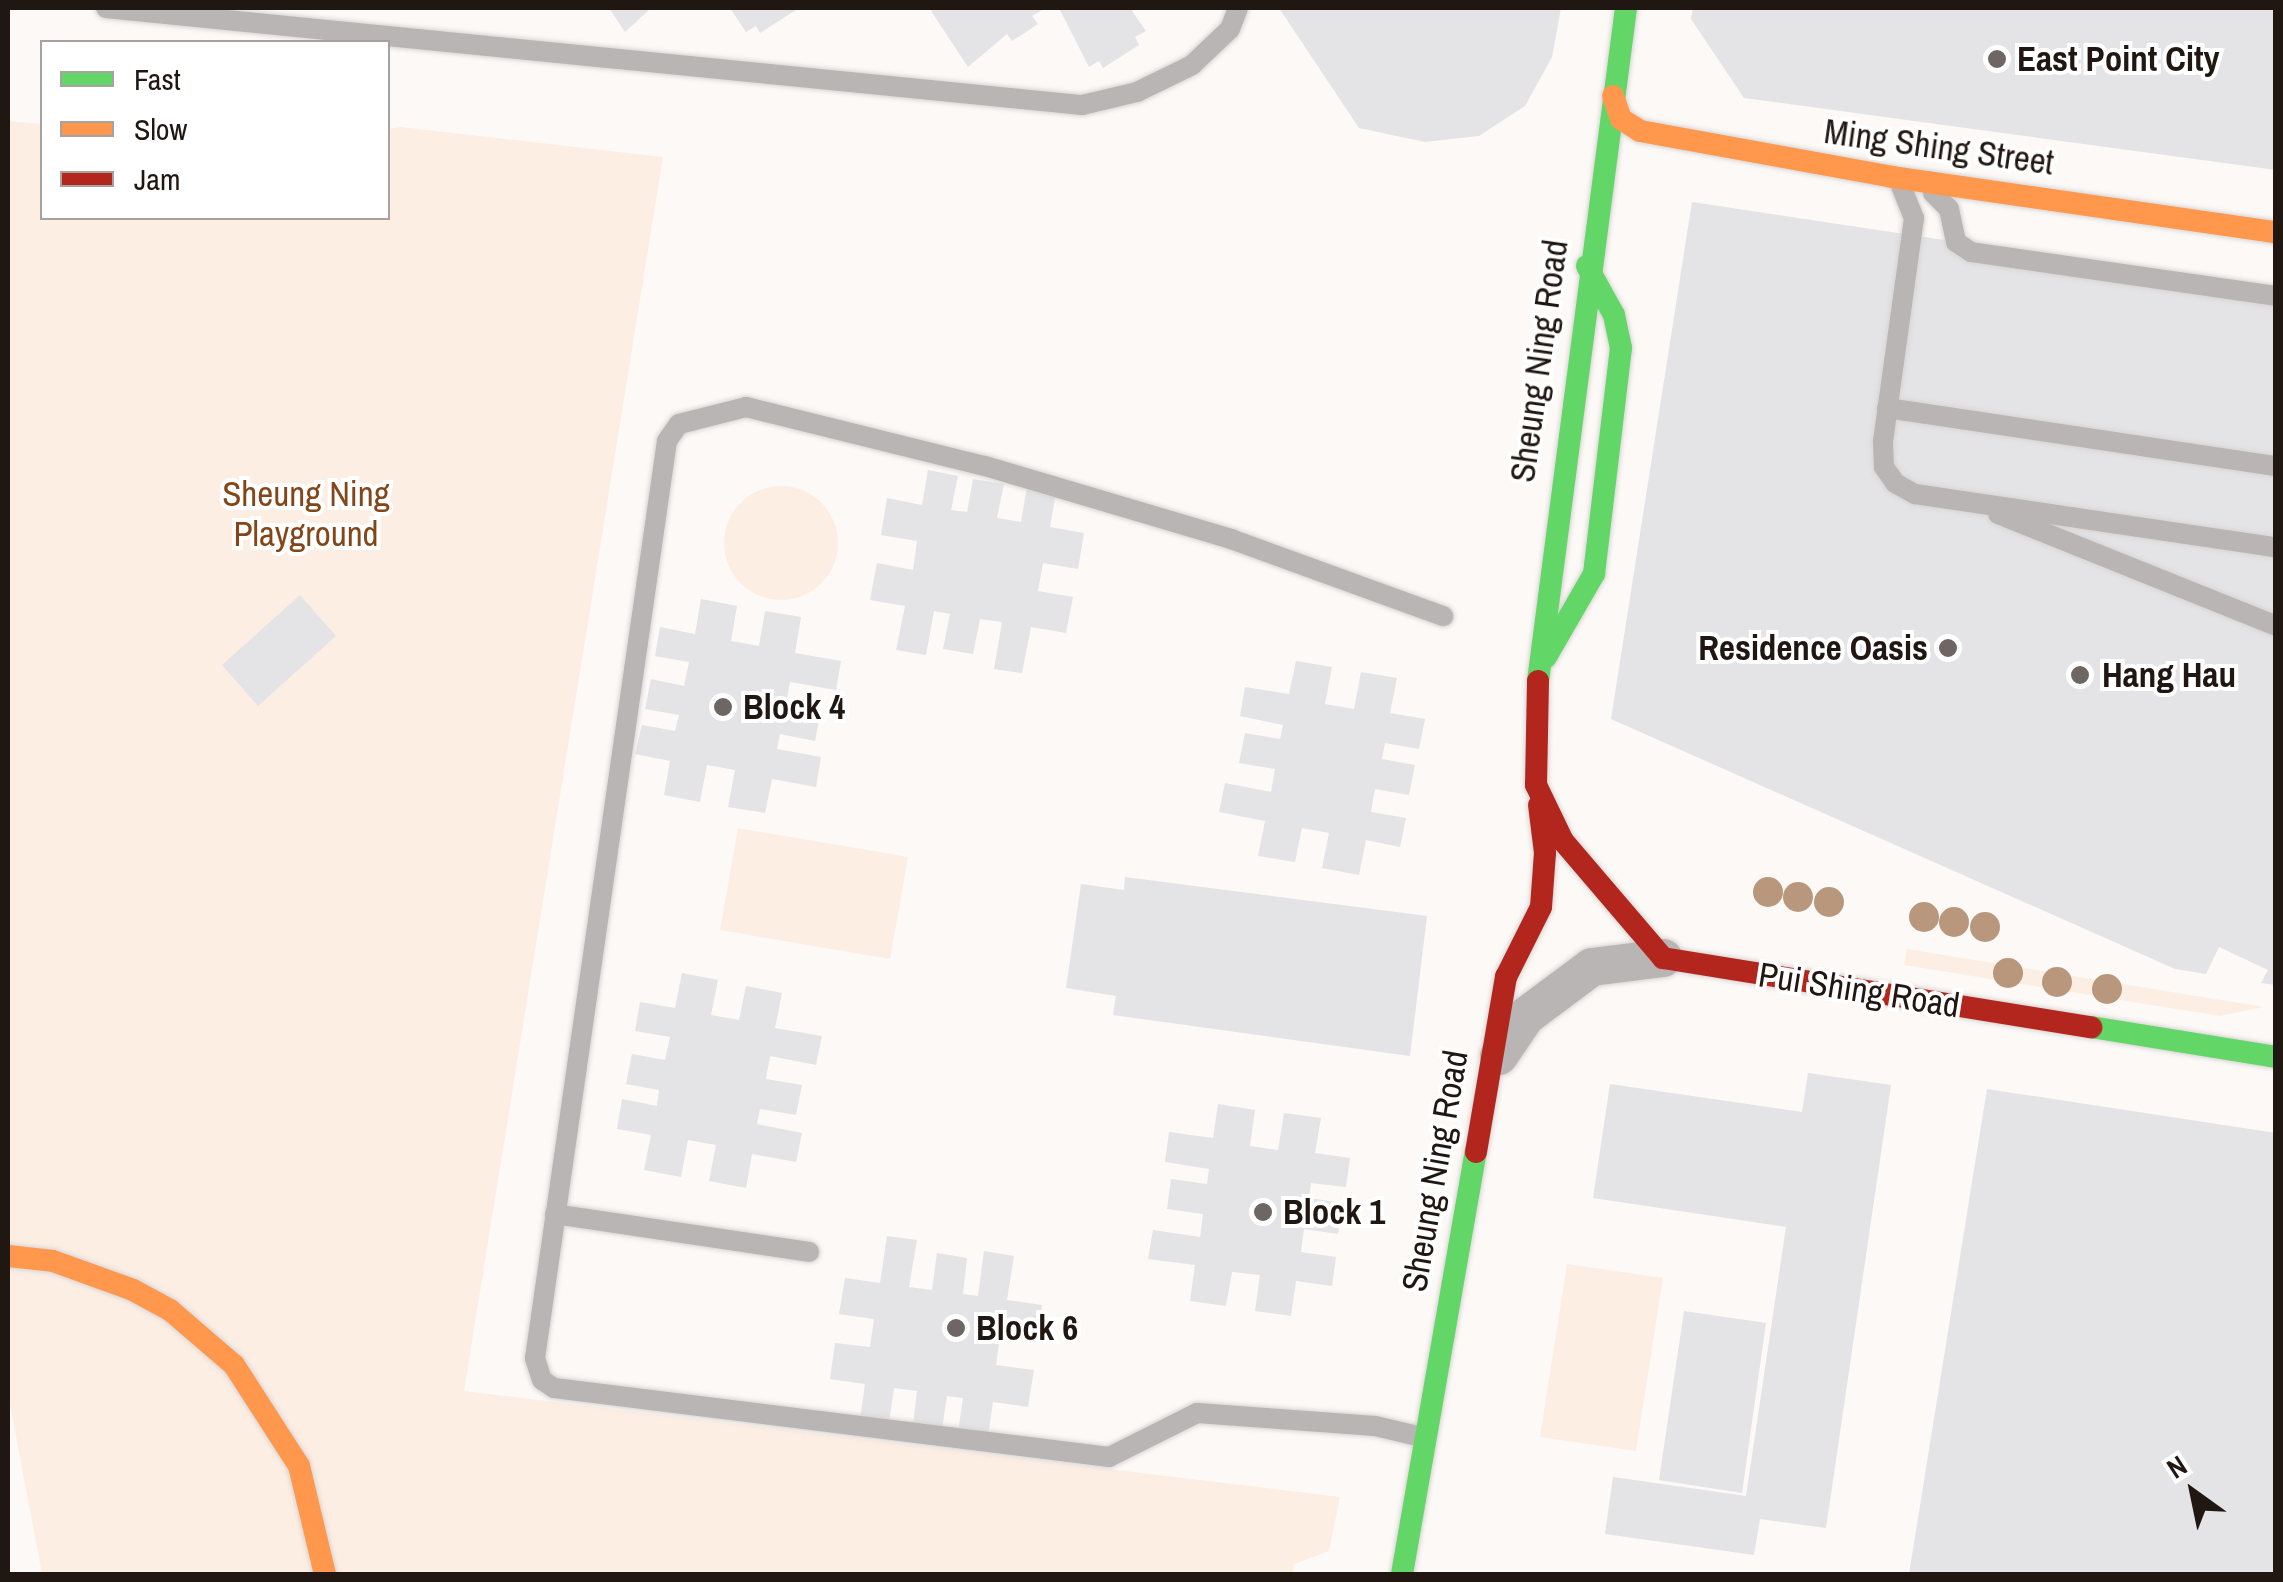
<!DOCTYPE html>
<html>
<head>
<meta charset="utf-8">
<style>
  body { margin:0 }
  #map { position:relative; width:2283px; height:1582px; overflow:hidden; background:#fcf9f7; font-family:"Archivo Narrow",sans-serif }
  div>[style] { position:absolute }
  .green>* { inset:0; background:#fdeee4 }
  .round { border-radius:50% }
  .building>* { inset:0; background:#e4e3e6 }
  .roads { filter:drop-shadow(0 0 2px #d8d5d3) drop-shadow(0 0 2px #d8d5d3) }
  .lane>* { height:20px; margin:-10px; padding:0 10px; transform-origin:10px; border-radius:10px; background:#b9b5b5 }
  .street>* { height:38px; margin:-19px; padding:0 19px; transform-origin:19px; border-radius:19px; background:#b9b5b5 }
  .fast>* { height:22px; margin:-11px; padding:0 11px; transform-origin:11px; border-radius:11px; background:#63d668 }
  .slow>* { height:22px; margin:-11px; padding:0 11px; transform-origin:11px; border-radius:11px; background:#ff974d }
  .jam>* { height:22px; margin:-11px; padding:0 11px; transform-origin:11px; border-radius:11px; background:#b3261e }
  .trees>* { width:30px; height:30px; margin:-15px; border-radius:50%; background:#b9977d }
  .dots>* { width:28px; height:28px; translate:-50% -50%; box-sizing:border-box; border:5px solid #fff; border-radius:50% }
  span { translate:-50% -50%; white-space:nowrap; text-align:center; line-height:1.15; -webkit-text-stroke:8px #fff; paint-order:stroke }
  .poi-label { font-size:35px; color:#211712; font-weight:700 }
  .left { translate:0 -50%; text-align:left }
  .right { translate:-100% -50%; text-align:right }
  .street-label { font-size:35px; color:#211712 }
  .park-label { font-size:35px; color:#824619 }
  .frame { position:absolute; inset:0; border:10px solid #211712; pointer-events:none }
  .legend { position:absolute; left:40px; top:40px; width:350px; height:180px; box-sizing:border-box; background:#fff; border:2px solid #a6a2a0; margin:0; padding:12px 18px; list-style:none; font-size:30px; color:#211712 }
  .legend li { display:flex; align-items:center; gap:20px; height:50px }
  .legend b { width:50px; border:2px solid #a6a2a0 }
  .north { position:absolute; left:2143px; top:1442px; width:100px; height:100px; -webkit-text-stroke:8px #fff; paint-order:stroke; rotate:327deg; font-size:28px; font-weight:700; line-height:40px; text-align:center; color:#211712 }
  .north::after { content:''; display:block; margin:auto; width:35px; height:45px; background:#211712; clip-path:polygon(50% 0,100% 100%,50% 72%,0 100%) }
</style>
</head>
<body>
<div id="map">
  <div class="green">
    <i style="clip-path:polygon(8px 121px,42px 124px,42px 218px,388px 218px,388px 129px,401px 127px,663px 157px,464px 1391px,1340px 1497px,1329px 1551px,1294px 1564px,1292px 1574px,42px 1574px,8px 1394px)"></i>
    <i class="round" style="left:724px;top:486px;width:114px;height:114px"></i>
    <i style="clip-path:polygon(738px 828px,908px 857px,890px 959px,720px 930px)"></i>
    <i style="clip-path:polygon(1907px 949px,2264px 1007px,2220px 1016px,1904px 965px)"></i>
    <i style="clip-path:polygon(1567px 1264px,1663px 1278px,1636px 1451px,1540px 1437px)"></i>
  </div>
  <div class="building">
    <i style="clip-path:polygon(609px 8px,651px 8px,625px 32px)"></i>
    <i style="clip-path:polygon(730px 8px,795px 8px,796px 10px,760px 33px,756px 26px,746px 32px)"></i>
    <i style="clip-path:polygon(937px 8px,1045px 8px,1032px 16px,1038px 24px,1012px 41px,1007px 34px,968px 67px,931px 11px)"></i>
    <i style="clip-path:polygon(1059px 8px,1130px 8px,1146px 31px,1135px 37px,1139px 45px,1103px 68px,1099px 61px,1089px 67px)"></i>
    <i style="clip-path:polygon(1279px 8px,1561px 8px,1552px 57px,1525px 106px,1479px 136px,1425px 142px,1359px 128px)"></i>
    <i style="clip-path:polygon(1693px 8px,2276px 8px,2276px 170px,1744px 98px,1691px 19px)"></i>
    <i style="clip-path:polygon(1692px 202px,2276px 290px,2276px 985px,2261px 983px,2268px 970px,2219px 947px,2206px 974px,2175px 969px,1611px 719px)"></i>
    <i style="clip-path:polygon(928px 470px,958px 476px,951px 510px,967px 512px,973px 479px,1004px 484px,997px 518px,1021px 522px,1027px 487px,1056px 492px,1050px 527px,1084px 533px,1078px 569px,1043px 563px,1038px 591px,1073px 597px,1066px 633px,1031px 627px,1022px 673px,994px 669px,1002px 622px,980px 619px,973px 654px,943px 649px,950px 614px,934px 611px,926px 655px,896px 650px,905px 606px,870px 600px,877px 563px,913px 570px,917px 541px,881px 535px,887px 498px,922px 505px)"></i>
    <i style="clip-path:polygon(300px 595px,336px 636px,258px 706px,222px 665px)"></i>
    <i style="clip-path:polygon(701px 599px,737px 606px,731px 641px,759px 646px,765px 611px,801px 617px,795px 653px,841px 661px,836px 690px,790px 682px,786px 704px,821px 710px,815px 741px,780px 734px,777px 749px,821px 757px,816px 787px,772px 779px,765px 813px,728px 807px,735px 770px,707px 765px,700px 802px,664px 795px,670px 761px,635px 754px,642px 725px,675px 731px,679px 715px,645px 709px,651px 679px,684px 686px,689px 662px,655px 656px,660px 627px,695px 634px)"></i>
    <i style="clip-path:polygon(1296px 661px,1332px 667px,1325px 704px,1354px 709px,1361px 672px,1397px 678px,1390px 713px,1425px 719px,1419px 749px,1385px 743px,1382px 759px,1415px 765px,1409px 795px,1375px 789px,1371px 812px,1406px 818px,1400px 847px,1366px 840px,1359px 875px,1322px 868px,1329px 833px,1302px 828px,1295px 862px,1258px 856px,1265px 821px,1219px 812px,1225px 783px,1271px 792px,1275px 769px,1239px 763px,1245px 733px,1280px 739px,1283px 725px,1240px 716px,1245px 687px,1289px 694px)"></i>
    <i style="clip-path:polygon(1125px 877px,1427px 916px,1410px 1056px,1113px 1015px,1116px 996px,1066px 988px,1081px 884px,1124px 890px)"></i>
    <i style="clip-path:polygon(682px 973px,718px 980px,711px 1015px,739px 1020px,746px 986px,782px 993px,775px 1028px,822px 1036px,816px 1065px,770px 1056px,766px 1079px,802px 1085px,796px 1115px,760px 1109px,757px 1124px,802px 1133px,796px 1162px,752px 1154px,746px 1188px,709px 1181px,716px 1145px,688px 1140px,681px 1177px,644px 1170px,651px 1135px,617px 1129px,622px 1099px,657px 1106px,659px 1090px,626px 1084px,632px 1054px,665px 1060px,670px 1037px,635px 1031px,640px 1002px,675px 1008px)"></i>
    <i style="clip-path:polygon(1808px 1073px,1891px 1085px,1826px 1528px,1760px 1519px,1754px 1555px,1605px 1534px,1613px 1477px,1746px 1496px,1786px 1227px,1593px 1198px,1610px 1084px,1802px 1112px)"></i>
    <i style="clip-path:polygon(1987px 1089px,2276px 1133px,2276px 1574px,1909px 1574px)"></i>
    <i style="clip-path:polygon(1218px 1104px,1255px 1110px,1250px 1146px,1278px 1150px,1284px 1113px,1321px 1118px,1315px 1153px,1350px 1158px,1346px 1187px,1311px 1183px,1309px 1198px,1343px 1203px,1338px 1234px,1304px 1229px,1301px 1252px,1336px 1257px,1332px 1286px,1296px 1281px,1291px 1316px,1255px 1311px,1260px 1275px,1232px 1272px,1226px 1306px,1190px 1301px,1195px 1265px,1148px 1259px,1153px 1230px,1200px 1237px,1203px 1214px,1167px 1209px,1171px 1179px,1207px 1184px,1209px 1169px,1165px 1162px,1169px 1132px,1213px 1138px)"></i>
    <i style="clip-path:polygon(887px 1236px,917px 1240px,909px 1287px,932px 1290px,937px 1253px,967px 1258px,963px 1294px,978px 1296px,984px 1251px,1014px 1256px,1007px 1300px,1042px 1305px,1037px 1342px,1000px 1336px,996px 1365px,1034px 1370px,1028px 1407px,993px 1402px,988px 1436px,958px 1432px,963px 1398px,947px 1396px,942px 1429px,913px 1425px,917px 1391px,894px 1388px,889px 1423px,860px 1419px,865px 1384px,830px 1379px,835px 1343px,870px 1347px,874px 1319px,839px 1314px,845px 1278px,880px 1283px)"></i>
    <i style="clip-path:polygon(1684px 1311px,1766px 1323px,1742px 1493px,1659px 1480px)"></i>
  </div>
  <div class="roads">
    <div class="lane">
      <i style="left:106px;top:8px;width:981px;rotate:5.68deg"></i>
      <i style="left:1082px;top:105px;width:57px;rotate:-13.3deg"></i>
      <i style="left:1137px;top:92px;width:61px;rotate:-26.1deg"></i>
      <i style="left:1192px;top:65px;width:52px;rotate:-43.5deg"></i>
      <i style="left:1230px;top:29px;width:22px;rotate:-69deg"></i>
      <i style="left:1901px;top:186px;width:35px;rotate:68deg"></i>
      <i style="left:1914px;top:218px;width:225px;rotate:97.9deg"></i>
      <i style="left:1883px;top:441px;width:26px;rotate:88deg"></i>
      <i style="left:1884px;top:467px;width:19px;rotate:55deg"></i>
      <i style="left:1895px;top:483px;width:23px;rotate:29deg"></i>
      <i style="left:1915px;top:494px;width:365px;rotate:8.4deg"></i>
      <i style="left:1933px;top:193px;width:23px;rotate:45deg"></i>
      <i style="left:1949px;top:209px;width:34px;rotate:78deg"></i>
      <i style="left:1956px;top:242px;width:18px;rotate:34deg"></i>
      <i style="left:1971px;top:252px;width:308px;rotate:8.2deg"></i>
      <i style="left:1887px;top:408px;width:393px;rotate:8.5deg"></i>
      <i style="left:1998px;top:514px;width:300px;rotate:21.9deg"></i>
      <i style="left:555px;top:1214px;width:257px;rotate:8.5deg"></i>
      <i style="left:1422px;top:1437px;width:48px;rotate:-166.8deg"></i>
      <i style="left:1375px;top:1426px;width:178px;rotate:-175.8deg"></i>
      <i style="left:1197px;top:1413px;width:98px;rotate:153.4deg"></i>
      <i style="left:1109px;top:1457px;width:559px;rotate:-172.91deg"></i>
      <i style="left:554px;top:1388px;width:14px;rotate:-146deg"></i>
      <i style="left:542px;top:1380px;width:23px;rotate:-108deg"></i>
      <i style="left:535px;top:1358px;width:926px;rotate:-81.81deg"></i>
      <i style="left:667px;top:441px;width:21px;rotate:-55deg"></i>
      <i style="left:679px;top:424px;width:69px;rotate:-14.2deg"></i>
      <i style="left:746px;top:407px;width:246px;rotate:13.9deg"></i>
      <i style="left:985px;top:466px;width:257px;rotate:16.5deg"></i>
      <i style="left:1231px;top:539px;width:226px;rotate:20deg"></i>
    </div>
    <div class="street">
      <i style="left:1499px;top:1056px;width:48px;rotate:-56deg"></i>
      <i style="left:1526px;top:1016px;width:82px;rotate:-36.6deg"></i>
      <i style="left:1592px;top:967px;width:72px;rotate:-7.2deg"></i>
    </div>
    <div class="fast">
      <i style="left:1546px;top:657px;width:96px;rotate:-60deg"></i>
      <i style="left:1594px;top:574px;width:228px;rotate:-83.2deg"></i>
      <i style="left:1621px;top:348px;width:34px;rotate:-102deg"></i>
      <i style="left:1614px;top:315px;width:56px;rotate:-118.9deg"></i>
      <i style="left:1538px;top:681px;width:679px;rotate:-82.55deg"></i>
      <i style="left:2091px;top:1027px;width:187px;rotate:9.2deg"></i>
      <i style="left:1402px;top:1574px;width:428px;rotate:-80.1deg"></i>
    </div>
    <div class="slow">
      <i style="left:1613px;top:96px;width:24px;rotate:71deg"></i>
      <i style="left:1621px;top:119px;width:22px;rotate:32deg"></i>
      <i style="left:1640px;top:131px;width:256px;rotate:10.3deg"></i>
      <i style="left:1892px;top:177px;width:388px;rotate:8.2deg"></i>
      <i style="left:8px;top:1256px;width:45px;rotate:6.3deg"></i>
      <i style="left:53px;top:1261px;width:85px;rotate:19.9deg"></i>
      <i style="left:133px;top:1290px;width:42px;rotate:28.4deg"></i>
      <i style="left:170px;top:1310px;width:84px;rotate:40.7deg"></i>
      <i style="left:234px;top:1365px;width:120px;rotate:57.2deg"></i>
      <i style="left:299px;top:1466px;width:111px;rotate:76.5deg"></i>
    </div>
    <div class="jam">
      <i style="left:1538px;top:681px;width:104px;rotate:91.1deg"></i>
      <i style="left:1536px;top:785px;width:62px;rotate:64.3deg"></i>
      <i style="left:1563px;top:841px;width:154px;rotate:49.5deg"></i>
      <i style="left:1663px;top:958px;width:434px;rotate:9.2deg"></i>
      <i style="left:1476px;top:1152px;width:178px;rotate:-80.3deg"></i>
      <i style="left:1506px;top:977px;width:78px;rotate:-63.4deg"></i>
      <i style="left:1541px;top:907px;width:54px;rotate:-85.8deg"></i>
      <i style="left:1545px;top:853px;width:48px;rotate:-97.1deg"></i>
    </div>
  </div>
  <div class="trees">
    <i style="left:1768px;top:892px"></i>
    <i style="left:1798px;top:897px"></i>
    <i style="left:1829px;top:902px"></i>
    <i style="left:1924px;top:917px"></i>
    <i style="left:1954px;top:922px"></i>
    <i style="left:1985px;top:927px"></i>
    <i style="left:2008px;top:973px"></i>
    <i style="left:2057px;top:982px"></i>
    <i style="left:2107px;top:989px"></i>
  </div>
  <div class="dots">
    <i style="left:1997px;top:59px;background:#6e6662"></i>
    <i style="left:1948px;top:648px;background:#6e6662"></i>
    <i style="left:2080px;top:675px;background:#6e6662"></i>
    <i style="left:723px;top:707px;background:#6e6662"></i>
    <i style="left:1263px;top:1212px;background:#6e6662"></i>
    <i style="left:956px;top:1328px;background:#6e6662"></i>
  </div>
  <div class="poi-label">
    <span class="left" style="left:2017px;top:59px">East Point City</span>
    <span class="right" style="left:1928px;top:648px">Residence Oasis</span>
    <span class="left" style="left:2102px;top:675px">Hang Hau</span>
    <span class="left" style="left:743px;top:707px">Block 4</span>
    <span class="left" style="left:1283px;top:1212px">Block 1</span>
    <span class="left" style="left:976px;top:1328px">Block 6</span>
  </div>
  <div class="street-label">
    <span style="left:1939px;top:147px;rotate:8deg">Ming Shing Street</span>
    <span style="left:1539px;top:361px;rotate:-82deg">Sheung Ning Road</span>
    <span style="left:1859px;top:990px;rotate:9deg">Pui Shing Road</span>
    <span style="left:1435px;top:1171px;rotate:-80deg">Sheung Ning Road</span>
  </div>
  <div class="park-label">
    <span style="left:306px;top:514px">Sheung Ning<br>Playground</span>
  </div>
  <div class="frame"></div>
  <ul class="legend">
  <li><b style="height:12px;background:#63d668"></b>Fast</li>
  <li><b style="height:12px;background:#ff974d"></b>Slow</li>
  <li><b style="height:12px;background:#b3261e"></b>Jam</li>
  </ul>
  <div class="north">N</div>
</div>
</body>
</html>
